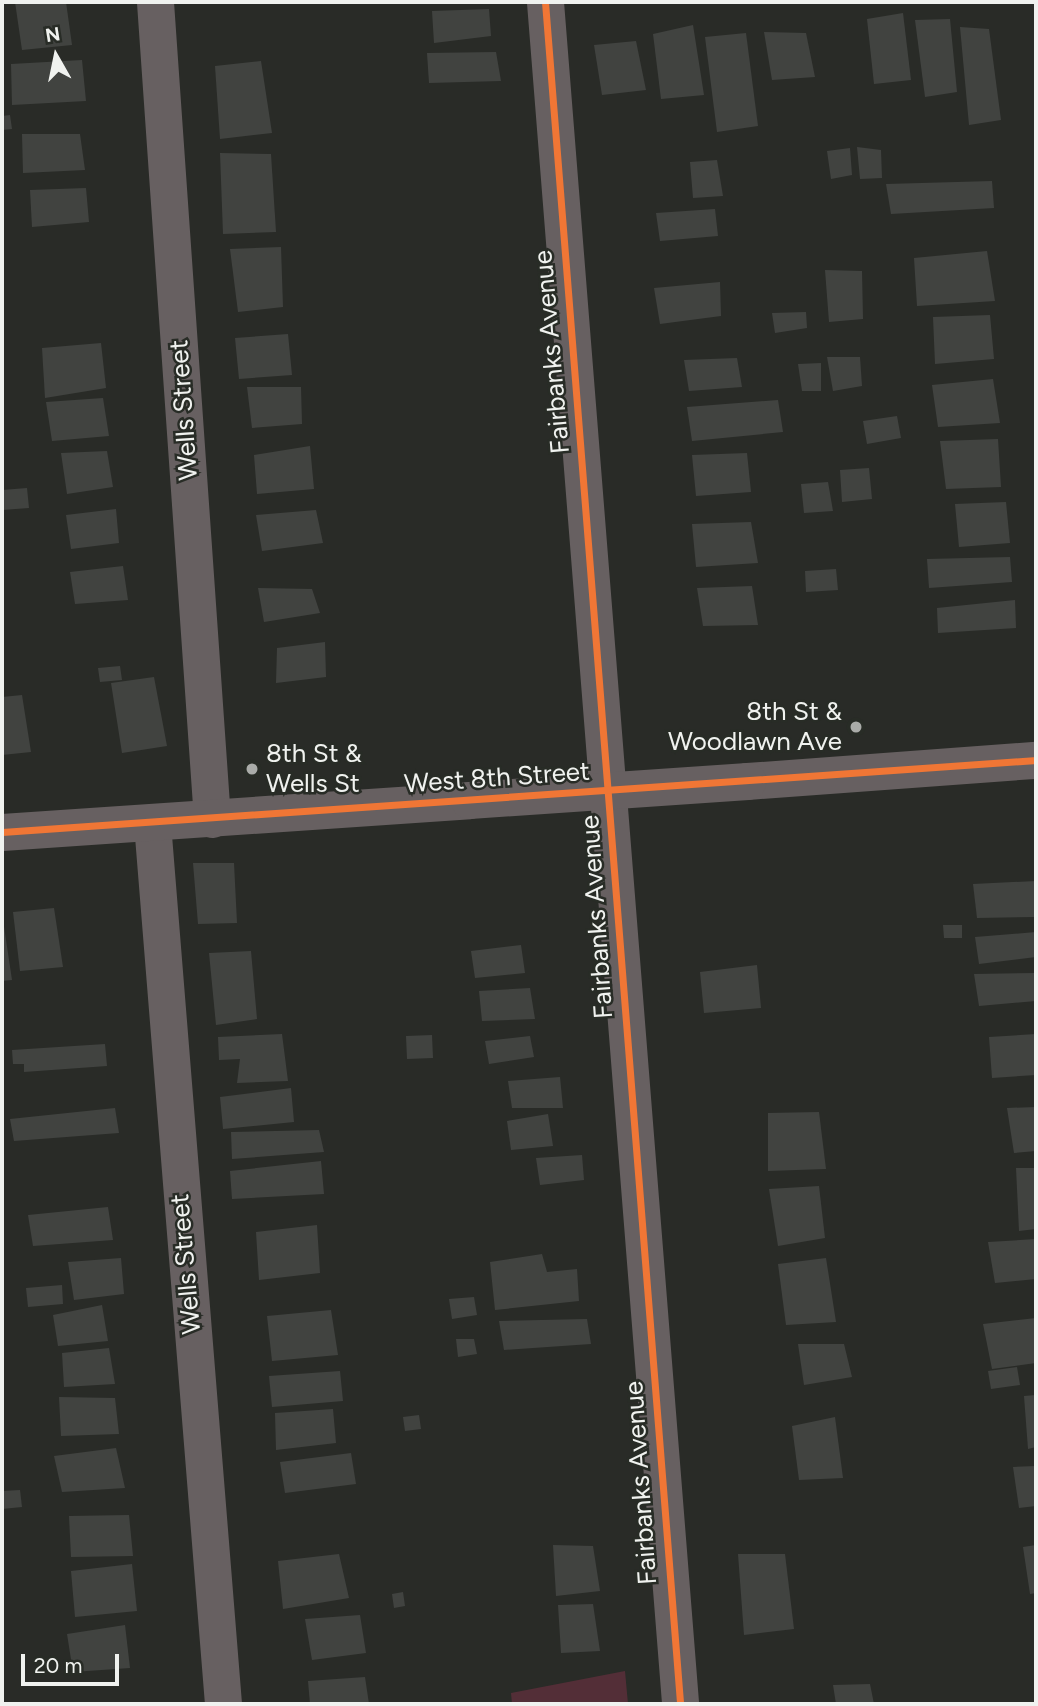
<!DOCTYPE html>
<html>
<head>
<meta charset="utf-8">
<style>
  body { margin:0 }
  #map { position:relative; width:1038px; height:1706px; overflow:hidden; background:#292b27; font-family:Figtree,sans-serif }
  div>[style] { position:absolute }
  .green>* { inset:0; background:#532e37 }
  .building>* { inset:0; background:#414340 }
  .minor>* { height:37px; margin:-18.5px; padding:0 18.5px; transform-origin:18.5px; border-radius:18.5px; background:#676061 }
  .minor-bridge>* { height:37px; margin:-18.5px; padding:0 18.5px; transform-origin:18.5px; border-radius:18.5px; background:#676061 }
  .cycleway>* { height:7px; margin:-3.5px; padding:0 3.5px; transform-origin:3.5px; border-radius:3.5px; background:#f07635 }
  .dots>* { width:19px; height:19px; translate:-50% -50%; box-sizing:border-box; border:4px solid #282c26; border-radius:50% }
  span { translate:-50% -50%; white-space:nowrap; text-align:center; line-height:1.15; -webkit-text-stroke:5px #282c26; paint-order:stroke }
  .street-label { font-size:26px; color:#f0f2ef }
  .poi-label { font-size:26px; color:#f0f2ef }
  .right { translate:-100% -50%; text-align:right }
  .left { translate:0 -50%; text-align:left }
  .frame { position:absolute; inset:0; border:4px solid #f0f2ef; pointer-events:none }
  .north { position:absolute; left:21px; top:21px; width:70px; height:70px; -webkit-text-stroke:5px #282c26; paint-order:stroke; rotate:351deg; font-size:19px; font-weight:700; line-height:28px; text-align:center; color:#f0f2ef }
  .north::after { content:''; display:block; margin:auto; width:24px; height:32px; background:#f0f2ef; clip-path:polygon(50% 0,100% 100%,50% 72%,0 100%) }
  .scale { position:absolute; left:21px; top:1654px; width:98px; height:32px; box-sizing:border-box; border:4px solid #f0f2ef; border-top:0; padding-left:9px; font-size:21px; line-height:24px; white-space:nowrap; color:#f0f2ef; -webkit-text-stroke:5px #282c26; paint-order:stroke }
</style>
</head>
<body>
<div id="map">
  <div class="green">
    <i style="clip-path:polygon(625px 1671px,628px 1704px,512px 1704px,511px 1693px)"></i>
  </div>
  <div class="building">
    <i style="clip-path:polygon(15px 2px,66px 2px,72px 45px,22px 50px)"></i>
    <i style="clip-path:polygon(489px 9px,491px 36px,434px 43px,432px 11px)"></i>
    <i style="clip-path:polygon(903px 13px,911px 80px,874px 84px,867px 19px)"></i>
    <i style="clip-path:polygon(950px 19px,957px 92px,925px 97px,915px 20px)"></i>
    <i style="clip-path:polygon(693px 25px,704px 95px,661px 99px,653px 34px)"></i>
    <i style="clip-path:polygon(960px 27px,989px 29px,1001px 120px,969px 125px)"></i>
    <i style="clip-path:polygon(764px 32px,806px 33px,815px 77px,772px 80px)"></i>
    <i style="clip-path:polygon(746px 33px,758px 126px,717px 132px,705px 37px)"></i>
    <i style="clip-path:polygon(636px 41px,646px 90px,602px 95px,594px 45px)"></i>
    <i style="clip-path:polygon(496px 52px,501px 81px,429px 83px,427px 53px)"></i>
    <i style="clip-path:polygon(82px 60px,86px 101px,12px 105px,11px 64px)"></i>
    <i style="clip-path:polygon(261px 61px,272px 133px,220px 139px,215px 66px)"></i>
    <i style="clip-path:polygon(10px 115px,12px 129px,2px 130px,2px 116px)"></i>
    <i style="clip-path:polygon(22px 134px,80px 134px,85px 170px,23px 173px)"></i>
    <i style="clip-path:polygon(857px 147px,881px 150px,882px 178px,860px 179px)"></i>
    <i style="clip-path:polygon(850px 148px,852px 175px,831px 179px,827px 151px)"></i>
    <i style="clip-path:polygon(220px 153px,271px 154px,276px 232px,223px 234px)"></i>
    <i style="clip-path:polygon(717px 160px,723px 196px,693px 198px,690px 162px)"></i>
    <i style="clip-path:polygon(992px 181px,994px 208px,891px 214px,886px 184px)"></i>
    <i style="clip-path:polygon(86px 188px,89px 222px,32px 227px,30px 190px)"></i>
    <i style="clip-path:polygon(715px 209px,718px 236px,660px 241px,656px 213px)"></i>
    <i style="clip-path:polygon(281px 247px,283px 307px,238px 312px,230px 249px)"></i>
    <i style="clip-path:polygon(987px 251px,995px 301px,917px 306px,914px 258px)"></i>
    <i style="clip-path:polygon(825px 270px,862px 271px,863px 319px,829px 322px)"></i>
    <i style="clip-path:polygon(720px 282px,721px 316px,660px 324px,654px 288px)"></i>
    <i style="clip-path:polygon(806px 312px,807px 328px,775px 333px,772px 313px)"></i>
    <i style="clip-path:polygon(990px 315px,994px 359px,935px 364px,933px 317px)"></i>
    <i style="clip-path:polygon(288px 334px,292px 375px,239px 379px,235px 338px)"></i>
    <i style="clip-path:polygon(101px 343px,106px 388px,45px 398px,42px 348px)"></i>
    <i style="clip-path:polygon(827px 357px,860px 357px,862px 386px,833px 391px)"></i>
    <i style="clip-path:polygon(737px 358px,742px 387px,689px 391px,684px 360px)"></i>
    <i style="clip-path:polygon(821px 363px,821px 391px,802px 391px,798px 364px)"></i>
    <i style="clip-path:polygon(993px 379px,1000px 423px,938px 427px,932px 385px)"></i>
    <i style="clip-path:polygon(247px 387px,301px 387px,302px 424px,252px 428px)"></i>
    <i style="clip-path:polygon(103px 398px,109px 436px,52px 441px,46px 402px)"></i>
    <i style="clip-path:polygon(778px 400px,783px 432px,692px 441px,687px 407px)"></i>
    <i style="clip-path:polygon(897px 416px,901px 438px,867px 444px,863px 421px)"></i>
    <i style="clip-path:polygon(998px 439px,1001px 487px,946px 489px,940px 441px)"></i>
    <i style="clip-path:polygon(310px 446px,314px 489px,257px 494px,254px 455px)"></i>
    <i style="clip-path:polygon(107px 451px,113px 487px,67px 494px,61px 453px)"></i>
    <i style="clip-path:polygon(747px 453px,751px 492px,696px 496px,692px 455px)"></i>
    <i style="clip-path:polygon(869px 468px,872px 499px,842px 502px,840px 470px)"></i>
    <i style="clip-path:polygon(828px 482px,833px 511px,804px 513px,801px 484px)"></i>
    <i style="clip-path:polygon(27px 488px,29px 508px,2px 510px,2px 490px)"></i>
    <i style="clip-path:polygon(1006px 502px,1010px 543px,959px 547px,955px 504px)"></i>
    <i style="clip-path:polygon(116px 509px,119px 543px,71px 549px,66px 515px)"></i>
    <i style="clip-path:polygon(316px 510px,323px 543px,262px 551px,256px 515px)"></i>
    <i style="clip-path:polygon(751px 522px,758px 563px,696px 567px,692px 524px)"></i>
    <i style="clip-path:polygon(1010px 557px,1012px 582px,929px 588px,927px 559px)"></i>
    <i style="clip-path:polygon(123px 566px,128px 600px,75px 604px,70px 572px)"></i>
    <i style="clip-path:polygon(836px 569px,838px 590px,806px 592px,805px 571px)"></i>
    <i style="clip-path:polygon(752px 586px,758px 625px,703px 626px,697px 588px)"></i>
    <i style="clip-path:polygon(258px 588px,312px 589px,320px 613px,264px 622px)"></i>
    <i style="clip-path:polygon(1015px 600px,1016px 628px,938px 633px,937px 608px)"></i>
    <i style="clip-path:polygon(325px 642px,326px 677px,276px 683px,277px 648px)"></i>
    <i style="clip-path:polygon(120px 666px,122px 680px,100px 682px,98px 668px)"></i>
    <i style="clip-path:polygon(154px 677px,167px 746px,122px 753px,111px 683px)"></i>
    <i style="clip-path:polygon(22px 695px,31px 752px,2px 755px,2px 697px)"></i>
    <i style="clip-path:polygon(193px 863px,234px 863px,237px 923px,198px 924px)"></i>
    <i style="clip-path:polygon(1036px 881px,1036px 917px,977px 918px,973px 884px)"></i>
    <i style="clip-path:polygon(54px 908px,63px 967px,20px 971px,13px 912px)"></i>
    <i style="clip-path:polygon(2px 913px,12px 980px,2px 981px)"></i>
    <i style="clip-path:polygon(943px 925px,962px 925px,962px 938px,944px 938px)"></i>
    <i style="clip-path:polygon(1036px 932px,1036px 957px,979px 964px,975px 937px)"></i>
    <i style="clip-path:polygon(521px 945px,525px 973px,475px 978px,471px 951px)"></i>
    <i style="clip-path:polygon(251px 951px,257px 1019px,216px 1025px,209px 953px)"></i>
    <i style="clip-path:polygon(757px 965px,761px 1008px,704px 1013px,700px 972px)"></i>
    <i style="clip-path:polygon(1036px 973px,1036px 1001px,979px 1006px,974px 974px)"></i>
    <i style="clip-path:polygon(530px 988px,535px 1019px,482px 1021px,479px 991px)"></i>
    <i style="clip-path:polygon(282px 1034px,288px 1081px,237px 1083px,240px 1059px,219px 1060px,218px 1037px)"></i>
    <i style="clip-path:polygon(1036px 1034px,1036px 1075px,992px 1078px,989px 1037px)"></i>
    <i style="clip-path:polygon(432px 1035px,433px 1058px,407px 1059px,406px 1036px)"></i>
    <i style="clip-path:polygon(530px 1036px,534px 1057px,489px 1064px,485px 1041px)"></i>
    <i style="clip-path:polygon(105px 1044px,107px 1066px,24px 1072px,24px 1064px,13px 1064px,12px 1050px)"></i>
    <i style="clip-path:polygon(560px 1077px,563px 1108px,512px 1108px,508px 1081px)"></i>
    <i style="clip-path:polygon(291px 1088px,294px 1122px,223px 1129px,220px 1097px)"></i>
    <i style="clip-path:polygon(1036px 1107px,1036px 1151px,1014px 1153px,1007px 1108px)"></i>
    <i style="clip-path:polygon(115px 1108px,119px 1133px,14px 1141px,10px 1119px)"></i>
    <i style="clip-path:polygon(819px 1112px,826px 1169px,768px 1171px,768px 1113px)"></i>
    <i style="clip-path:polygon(548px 1114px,553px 1146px,511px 1150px,507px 1121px)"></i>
    <i style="clip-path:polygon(319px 1130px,324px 1152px,232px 1159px,231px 1132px)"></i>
    <i style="clip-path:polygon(582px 1155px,584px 1180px,540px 1185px,536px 1158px)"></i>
    <i style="clip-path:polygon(321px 1161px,324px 1194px,232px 1199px,230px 1171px)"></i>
    <i style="clip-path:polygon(1016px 1168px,1036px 1168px,1036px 1229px,1019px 1231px)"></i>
    <i style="clip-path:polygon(819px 1186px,825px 1238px,778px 1246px,769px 1189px)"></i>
    <i style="clip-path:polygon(108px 1207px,113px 1240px,33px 1246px,28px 1215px)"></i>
    <i style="clip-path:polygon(317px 1225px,320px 1273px,259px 1280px,256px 1232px)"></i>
    <i style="clip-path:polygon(1036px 1239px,1036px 1279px,995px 1283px,988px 1242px)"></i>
    <i style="clip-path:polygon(542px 1254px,547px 1272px,577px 1269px,579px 1301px,495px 1310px,490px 1262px)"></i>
    <i style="clip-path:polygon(121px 1258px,124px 1294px,74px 1300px,68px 1262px)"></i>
    <i style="clip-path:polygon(826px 1258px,836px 1322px,786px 1325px,778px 1264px)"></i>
    <i style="clip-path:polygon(62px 1285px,63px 1304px,28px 1307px,26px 1288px)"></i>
    <i style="clip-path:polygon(474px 1297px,477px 1315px,452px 1319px,449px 1299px)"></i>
    <i style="clip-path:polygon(102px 1305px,108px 1341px,58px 1346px,53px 1315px)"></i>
    <i style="clip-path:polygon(331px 1310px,338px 1355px,272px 1361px,267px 1316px)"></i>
    <i style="clip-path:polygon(1036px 1318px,1036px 1363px,992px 1369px,983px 1324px)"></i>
    <i style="clip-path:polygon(587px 1319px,591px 1344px,504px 1350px,499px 1321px)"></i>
    <i style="clip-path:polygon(456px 1339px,474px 1339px,477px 1354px,458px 1357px)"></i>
    <i style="clip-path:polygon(798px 1344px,844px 1344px,852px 1377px,804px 1385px)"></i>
    <i style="clip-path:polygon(109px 1348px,115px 1384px,64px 1387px,62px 1353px)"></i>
    <i style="clip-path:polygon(1017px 1367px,1020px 1385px,991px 1389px,988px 1371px)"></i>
    <i style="clip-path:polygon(340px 1371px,343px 1401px,272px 1407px,269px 1376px)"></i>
    <i style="clip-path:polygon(1036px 1395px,1036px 1447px,1028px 1449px,1024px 1396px)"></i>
    <i style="clip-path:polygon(59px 1397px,115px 1398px,119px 1434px,61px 1436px)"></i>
    <i style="clip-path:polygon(333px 1409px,336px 1443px,276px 1450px,275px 1413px)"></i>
    <i style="clip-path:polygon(419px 1415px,421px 1429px,405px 1431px,403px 1417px)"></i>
    <i style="clip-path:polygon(835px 1417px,843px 1478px,799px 1480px,792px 1426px)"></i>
    <i style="clip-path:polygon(116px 1448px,125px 1488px,62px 1492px,54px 1456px)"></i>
    <i style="clip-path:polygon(351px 1453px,356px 1484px,285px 1493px,280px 1462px)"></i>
    <i style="clip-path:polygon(1036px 1466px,1036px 1506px,1019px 1508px,1013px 1467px)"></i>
    <i style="clip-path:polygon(20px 1490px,22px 1507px,2px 1509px,2px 1491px)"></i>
    <i style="clip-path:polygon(129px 1515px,133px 1556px,71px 1557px,69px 1516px)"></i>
    <i style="clip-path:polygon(553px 1545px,593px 1546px,600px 1591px,556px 1596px)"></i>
    <i style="clip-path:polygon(1036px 1545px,1036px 1593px,1030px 1594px,1023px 1547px)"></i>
    <i style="clip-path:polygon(339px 1554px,349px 1598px,283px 1609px,278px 1561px)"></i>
    <i style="clip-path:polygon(738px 1554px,785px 1554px,794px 1629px,744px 1635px)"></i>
    <i style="clip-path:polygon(132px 1564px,137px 1611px,75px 1617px,71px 1571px)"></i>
    <i style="clip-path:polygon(403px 1592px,405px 1606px,394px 1608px,392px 1594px)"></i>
    <i style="clip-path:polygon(593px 1604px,600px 1651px,561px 1653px,558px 1605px)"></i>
    <i style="clip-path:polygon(360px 1615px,366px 1653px,312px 1660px,305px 1619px)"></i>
    <i style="clip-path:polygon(125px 1625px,130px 1668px,73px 1672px,67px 1634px)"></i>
    <i style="clip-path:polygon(365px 1677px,369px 1704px,310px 1704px,308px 1681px)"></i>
    <i style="clip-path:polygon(870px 1684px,874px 1704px,836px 1704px,833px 1685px)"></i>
  </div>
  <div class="minor">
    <i style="left:155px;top:2px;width:819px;rotate:86.01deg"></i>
    <i style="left:545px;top:2px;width:1707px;rotate:85.46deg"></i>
    <i style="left:747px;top:781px;width:290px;rotate:-4.2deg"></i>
    <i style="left:152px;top:823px;width:884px;rotate:85.39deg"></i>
    <i style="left:2px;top:832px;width:468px;rotate:-3.9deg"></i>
  </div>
  <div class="minor-bridge">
    <i style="left:469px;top:800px;width:279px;rotate:-3.9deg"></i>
  </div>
  <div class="cycleway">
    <i style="left:545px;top:2px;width:1707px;rotate:85.46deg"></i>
    <i style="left:2px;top:832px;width:1037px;rotate:-3.98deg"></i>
  </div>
  <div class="dots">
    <i style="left:856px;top:727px;background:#aaaca9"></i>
    <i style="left:252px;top:769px;background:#aaaca9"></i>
  </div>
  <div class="street-label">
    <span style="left:552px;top:352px;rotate:-95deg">Fairbanks Avenue</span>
    <span style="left:184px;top:410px;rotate:-94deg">Wells Street</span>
    <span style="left:497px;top:778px;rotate:-4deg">West 8th Street</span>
    <span style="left:597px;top:917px;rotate:-94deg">Fairbanks Avenue</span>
    <span style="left:186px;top:1264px;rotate:-95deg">Wells Street</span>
    <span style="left:641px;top:1483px;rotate:-94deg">Fairbanks Avenue</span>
  </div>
  <div class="poi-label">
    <span class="right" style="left:842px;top:727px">8th St &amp;<br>Woodlawn Ave</span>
    <span class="left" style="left:266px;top:769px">8th St &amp;<br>Wells St</span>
  </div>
  <div class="frame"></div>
  <div class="north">N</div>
  <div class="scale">20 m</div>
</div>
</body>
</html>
